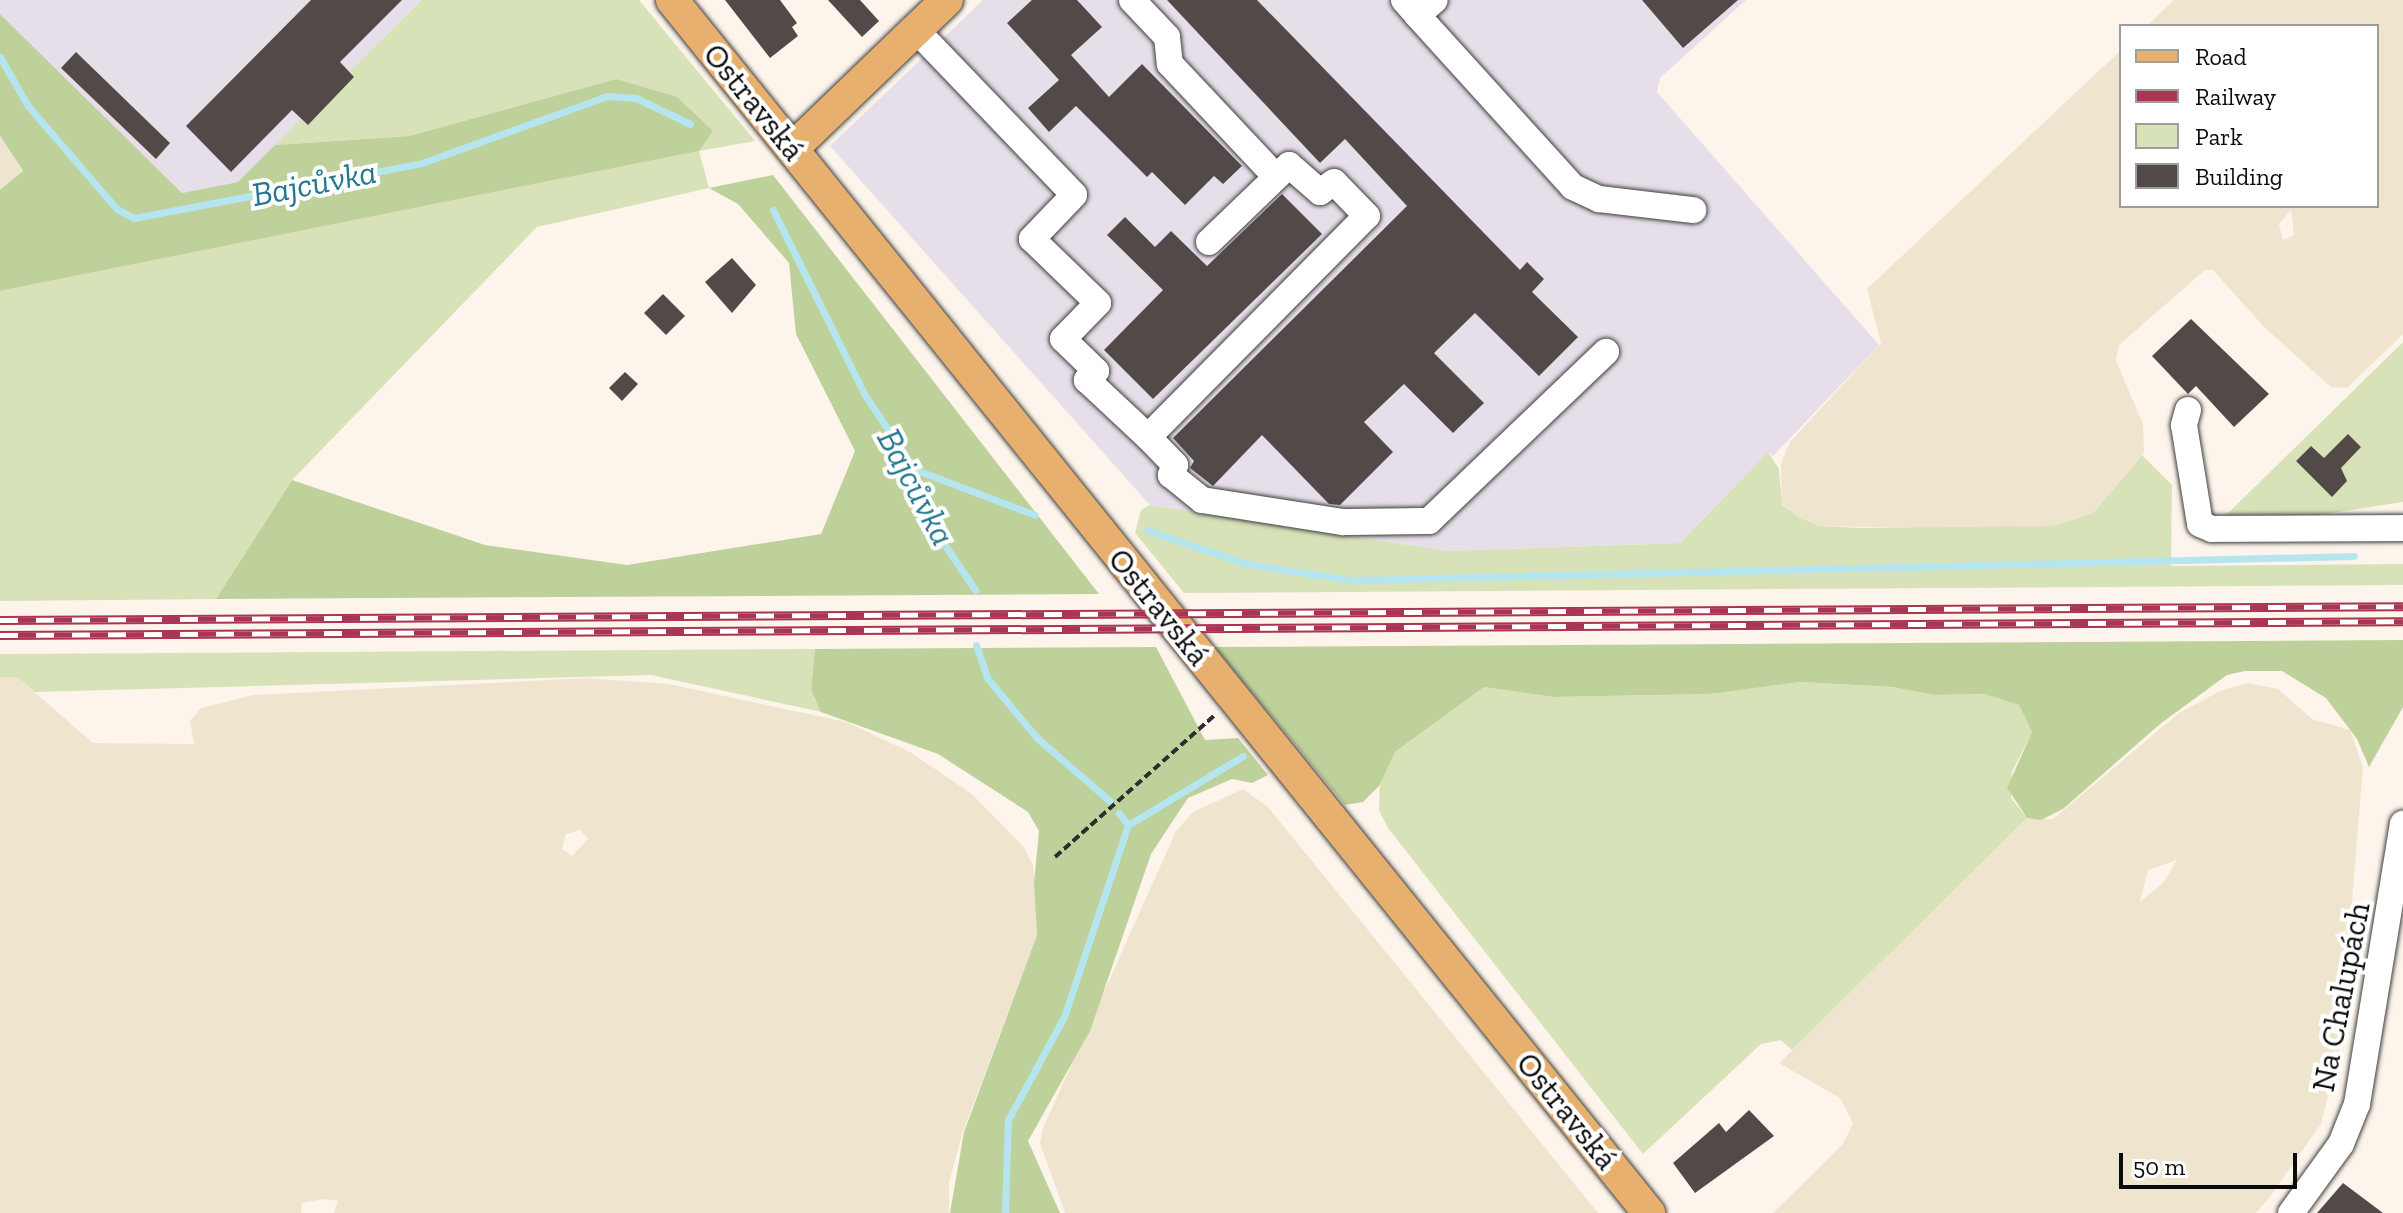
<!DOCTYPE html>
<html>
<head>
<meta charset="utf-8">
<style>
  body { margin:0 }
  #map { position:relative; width:2403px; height:1213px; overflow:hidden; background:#fdf5eb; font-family:"Zilla Slab",serif }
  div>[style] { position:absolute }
  .industrial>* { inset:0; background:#e6dfe9 }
  .farmland>* { inset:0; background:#efe5ce }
  .green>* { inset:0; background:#d7e2b9 }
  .forest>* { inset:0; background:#bfd19a }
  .stream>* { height:7px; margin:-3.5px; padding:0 3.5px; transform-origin:3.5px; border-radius:3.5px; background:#b5e5ee }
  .building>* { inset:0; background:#524a48 }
  .path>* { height:4px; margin-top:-2px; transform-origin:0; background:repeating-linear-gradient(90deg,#2d2d2d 0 8px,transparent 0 12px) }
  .roads { filter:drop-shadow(0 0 2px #3e3e3e) drop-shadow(0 0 2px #3e3e3e) }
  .minor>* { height:26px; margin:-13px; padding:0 13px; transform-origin:13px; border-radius:13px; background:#fff }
  .major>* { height:32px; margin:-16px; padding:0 16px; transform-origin:16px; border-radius:16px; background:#e8b06f }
  .rail>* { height:9px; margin-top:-4.5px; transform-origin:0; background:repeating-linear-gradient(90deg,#fff 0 18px,#a93453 0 36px); box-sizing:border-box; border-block:2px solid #a93453 }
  span { translate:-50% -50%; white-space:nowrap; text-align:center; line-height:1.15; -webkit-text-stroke:8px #fff; paint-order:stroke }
  .street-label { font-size:32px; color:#0b0b0b }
  .water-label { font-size:34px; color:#23768d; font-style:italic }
  .legend { position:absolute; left:2119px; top:24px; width:260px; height:184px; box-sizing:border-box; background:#fff; border:2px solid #9d9d9d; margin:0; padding:10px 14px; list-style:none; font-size:24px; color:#0b0b0b }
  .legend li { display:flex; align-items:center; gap:16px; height:40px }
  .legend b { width:40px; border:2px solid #9d9d9d }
  .scale { position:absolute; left:2119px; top:1153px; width:178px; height:36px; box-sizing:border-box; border:4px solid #0b0b0b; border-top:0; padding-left:10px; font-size:24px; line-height:28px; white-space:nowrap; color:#0b0b0b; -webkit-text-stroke:6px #fff; paint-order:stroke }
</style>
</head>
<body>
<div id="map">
  <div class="industrial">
    <i style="clip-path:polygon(0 0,422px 0,238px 182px,182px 193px,0 14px)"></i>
    <i style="clip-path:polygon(983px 0,1746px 0,1660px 78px,1657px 92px,1879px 345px,1773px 456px,1768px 452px,1680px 543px,1448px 551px,1150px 505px,830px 146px)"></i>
  </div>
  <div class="farmland">
    <i style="clip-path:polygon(evenodd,2174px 0,2403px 0,2403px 334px,2347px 388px,2331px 387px,2264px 327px,2213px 270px,2205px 270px,2119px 345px,2116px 361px,2143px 424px,2144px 452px,2093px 513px,2053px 526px,1972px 529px,1820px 526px,1800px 518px,1782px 503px,1781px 463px,1790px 442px,1881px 343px,1867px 289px,2121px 50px,2121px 206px,2377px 206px,2377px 26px,2147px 26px,2174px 0,2291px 210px,2294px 235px,2283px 240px,2279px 224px,2291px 210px)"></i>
    <i style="clip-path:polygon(0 136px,23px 172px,0 190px)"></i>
    <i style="clip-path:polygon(evenodd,0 677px,17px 677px,93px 743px,194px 744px,190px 721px,201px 708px,253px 695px,587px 678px,669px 684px,846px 722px,910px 752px,972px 794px,1023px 846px,1033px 865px,1037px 905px,1037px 935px,962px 1134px,949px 1183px,949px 1213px,334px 1213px,338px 1201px,324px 1199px,302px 1203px,301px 1213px,0 1213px,0 677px,580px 830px,588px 839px,572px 856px,562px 849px,566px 834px,580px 830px)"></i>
    <i style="clip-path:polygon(evenodd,2248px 683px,2278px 689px,2312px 719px,2350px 730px,2363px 767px,2340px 1047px,2321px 1124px,2269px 1198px,2256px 1213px,1773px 1213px,1843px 1144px,1853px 1123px,1840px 1098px,1779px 1063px,2027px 818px,2053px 819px,2179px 713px,2220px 691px,2248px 683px,2177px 860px,2164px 882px,2140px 902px,2148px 870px,2177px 860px)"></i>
    <i style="clip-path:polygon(1243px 789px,1268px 807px,1598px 1213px,1065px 1213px,1040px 1143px,1043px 1128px,1176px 831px,1193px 812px)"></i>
  </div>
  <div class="green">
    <i style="clip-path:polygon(422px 0,639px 0,755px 141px,699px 151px,709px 188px,537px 227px,292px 480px,216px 599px,0 601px,0 291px,699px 151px,616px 79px,409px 136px,275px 145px)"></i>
    <i style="clip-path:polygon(2403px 342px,2403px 502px,2279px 521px,2220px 521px)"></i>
    <i style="clip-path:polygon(1768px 452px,1779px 469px,1782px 504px,1800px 518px,1820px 526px,1861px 528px,2053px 526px,2093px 513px,2142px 455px,2172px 485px,2171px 566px,2403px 564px,2403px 585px,1184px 593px,1135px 533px,1141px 510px,1150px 505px,1448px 551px,1680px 543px)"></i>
    <i style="clip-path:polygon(815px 649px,811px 690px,821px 712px,651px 675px,35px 692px,17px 677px,0 677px,0 654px)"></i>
    <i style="clip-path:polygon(1777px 681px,1892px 687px,1934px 695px,1984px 694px,2019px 705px,2032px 732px,2012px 772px,2011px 798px,2027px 818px,1792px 1050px,1781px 1040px,1761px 1044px,1643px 1154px,1388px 828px,1379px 810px,1380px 777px,1395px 752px,1484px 687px,1553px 697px,1709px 694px)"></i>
  </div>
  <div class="forest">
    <i style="clip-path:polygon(0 14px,182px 193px,238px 182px,275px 145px,409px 136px,616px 79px,677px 97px,713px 131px,699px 151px,0 291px,0 190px,23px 171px,0 136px)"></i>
    <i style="clip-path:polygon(773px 175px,1099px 594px,216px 599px,292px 480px,485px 545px,627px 565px,821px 534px,855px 451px,796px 334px,789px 263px,738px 204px,709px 188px)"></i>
    <i style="clip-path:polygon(2403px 640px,2403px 707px,2369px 767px,2357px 739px,2326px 698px,2282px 671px,2245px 671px,2227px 675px,2160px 724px,2063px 809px,2041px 820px,2027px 818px,2007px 788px,2032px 732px,2019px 705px,1984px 694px,1934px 695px,1892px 687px,1799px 682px,1709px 694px,1553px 697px,1484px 687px,1395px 752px,1379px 786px,1363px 802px,1345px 805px,1215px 647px)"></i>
    <i style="clip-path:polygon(1156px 647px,1205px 740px,1238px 738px,1268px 775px,1252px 783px,1232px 779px,1188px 798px,1151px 854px,1090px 1031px,1028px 1141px,1060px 1213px,950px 1213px,964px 1132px,1037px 935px,1034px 883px,1039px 831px,1028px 812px,938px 754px,821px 712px,811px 690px,815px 649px)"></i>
  </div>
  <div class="stream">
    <i style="left:0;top:57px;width:56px;rotate:60.3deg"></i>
    <i style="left:28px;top:106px;width:136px;rotate:49.2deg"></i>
    <i style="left:117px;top:209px;width:19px;rotate:28deg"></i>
    <i style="left:134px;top:218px;width:293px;rotate:-10.8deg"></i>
    <i style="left:422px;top:163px;width:197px;rotate:-19.9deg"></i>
    <i style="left:607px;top:96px;width:29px;rotate:4deg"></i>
    <i style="left:636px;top:98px;width:60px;rotate:25.7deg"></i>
    <i style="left:773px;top:210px;width:207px;rotate:63.6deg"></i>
    <i style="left:865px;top:395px;width:89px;rotate:56.5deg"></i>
    <i style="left:914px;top:469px;width:49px;rotate:76deg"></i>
    <i style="left:926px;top:517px;width:88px;rotate:56.1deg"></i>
    <i style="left:914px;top:469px;width:129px;rotate:20.8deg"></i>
    <i style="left:1147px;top:530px;width:106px;rotate:18.8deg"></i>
    <i style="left:1247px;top:564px;width:105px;rotate:8.7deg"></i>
    <i style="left:1351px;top:580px;width:1003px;rotate:-1.37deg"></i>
    <i style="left:976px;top:645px;width:36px;rotate:71deg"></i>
    <i style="left:988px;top:679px;width:77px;rotate:50.3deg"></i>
    <i style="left:1037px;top:738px;width:96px;rotate:40.8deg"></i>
    <i style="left:1128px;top:825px;width:134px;rotate:-31deg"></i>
    <i style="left:1005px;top:1213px;width:93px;rotate:-88.2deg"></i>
    <i style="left:1008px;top:1120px;width:117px;rotate:-61.5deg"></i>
    <i style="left:1064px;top:1017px;width:202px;rotate:-71.6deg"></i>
    <i style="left:1128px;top:825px;width:15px;rotate:-127deg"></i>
  </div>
  <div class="building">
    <i style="clip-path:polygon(311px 0,402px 0,340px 62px,354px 77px,308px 125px,292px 110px,231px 172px,186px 126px)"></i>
    <i style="clip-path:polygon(725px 0,780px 0,797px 23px,792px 27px,798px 36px,770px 58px)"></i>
    <i style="clip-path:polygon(828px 0,860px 0,879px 21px,862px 37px)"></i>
    <i style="clip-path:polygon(1032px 0,1077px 0,1102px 27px,1071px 55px,1109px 97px,1142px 64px,1242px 166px,1223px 184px,1214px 176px,1185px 205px,1152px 172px,1147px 177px,1076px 106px,1049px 132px,1028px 108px,1059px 80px,1007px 23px)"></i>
    <i style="clip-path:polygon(1167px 0,1257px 0,1520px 270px,1527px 262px,1544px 279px,1532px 292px,1578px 337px,1539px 376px,1475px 313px,1434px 353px,1484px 403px,1453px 433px,1404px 384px,1364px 422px,1393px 452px,1340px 505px,1329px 504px,1262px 435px,1213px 486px,1190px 468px,1194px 461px,1173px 438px,1407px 206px,1345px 139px,1320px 163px)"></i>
    <i style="clip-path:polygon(1642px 0,1738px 0,1683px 48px)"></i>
    <i style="clip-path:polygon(76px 52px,170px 143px,156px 159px,61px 68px)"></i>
    <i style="clip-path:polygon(1282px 194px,1322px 234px,1153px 399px,1104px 350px,1163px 290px,1107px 235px,1125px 217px,1155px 247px,1171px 231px,1207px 266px)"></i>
    <i style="clip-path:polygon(732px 258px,756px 285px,732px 313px,705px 282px)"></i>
    <i style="clip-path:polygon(663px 294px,685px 316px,666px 335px,644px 313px)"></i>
    <i style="clip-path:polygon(2191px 319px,2269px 394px,2234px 427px,2196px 386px,2188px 394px,2152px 356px)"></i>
    <i style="clip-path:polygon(625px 372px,638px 384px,622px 401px,609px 388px)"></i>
    <i style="clip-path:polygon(2348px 434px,2361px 447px,2341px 468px,2347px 481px,2332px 497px,2296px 461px,2311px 446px,2324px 458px)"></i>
    <i style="clip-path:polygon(1749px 1110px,1774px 1136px,1695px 1193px,1673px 1163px,1719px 1123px,1726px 1132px)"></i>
    <i style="clip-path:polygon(2343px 1183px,2383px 1213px,2317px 1213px)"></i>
  </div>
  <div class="path">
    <i style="left:1055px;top:857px;width:213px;rotate:-41.6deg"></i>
  </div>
  <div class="roads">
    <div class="minor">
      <i style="left:1132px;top:0;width:51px;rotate:46.6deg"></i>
      <i style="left:1167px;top:37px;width:27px;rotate:84deg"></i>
      <i style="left:1170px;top:64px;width:155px;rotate:46.8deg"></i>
      <i style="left:1404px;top:0;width:20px;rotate:49deg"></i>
      <i style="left:1417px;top:15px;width:23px;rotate:-40deg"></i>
      <i style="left:1417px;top:15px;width:232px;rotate:47.8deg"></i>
      <i style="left:1573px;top:187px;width:29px;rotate:25deg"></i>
      <i style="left:1599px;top:199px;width:95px;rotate:6.7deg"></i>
      <i style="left:916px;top:30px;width:228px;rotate:46.2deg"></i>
      <i style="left:1074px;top:195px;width:61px;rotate:133.7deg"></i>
      <i style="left:1032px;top:239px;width:92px;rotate:44.1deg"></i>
      <i style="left:1098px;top:303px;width:50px;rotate:134.2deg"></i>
      <i style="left:1063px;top:339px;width:46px;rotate:44.1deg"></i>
      <i style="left:1096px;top:371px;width:13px;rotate:135deg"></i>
      <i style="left:1087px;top:380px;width:83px;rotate:43.1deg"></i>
      <i style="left:1148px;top:437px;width:311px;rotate:-45.3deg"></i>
      <i style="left:1367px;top:216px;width:47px;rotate:-134.1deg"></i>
      <i style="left:1334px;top:182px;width:17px;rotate:144deg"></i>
      <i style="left:1320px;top:192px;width:41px;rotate:-138.9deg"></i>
      <i style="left:1289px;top:165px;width:111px;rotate:136.1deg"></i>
      <i style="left:2188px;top:410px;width:16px;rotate:105deg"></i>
      <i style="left:2184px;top:425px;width:100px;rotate:80.8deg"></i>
      <i style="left:2200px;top:524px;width:13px;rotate:23deg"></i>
      <i style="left:2212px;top:529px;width:191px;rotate:-0.3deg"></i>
      <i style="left:1148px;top:437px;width:39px;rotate:46deg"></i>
      <i style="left:1175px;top:465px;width:11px;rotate:112deg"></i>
      <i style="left:1171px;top:475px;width:40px;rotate:39deg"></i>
      <i style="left:1202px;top:500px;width:143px;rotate:8.9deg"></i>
      <i style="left:1343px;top:522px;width:86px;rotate:-0.7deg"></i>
      <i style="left:1429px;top:521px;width:245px;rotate:-43.7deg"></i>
      <i style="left:2291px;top:1213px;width:85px;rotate:-54.1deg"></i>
      <i style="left:2341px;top:1144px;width:43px;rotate:-68.2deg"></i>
      <i style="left:2357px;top:1104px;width:284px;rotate:-80.7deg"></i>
    </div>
    <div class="major">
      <i style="left:672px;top:0;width:1558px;rotate:51.15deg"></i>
      <i style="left:792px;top:149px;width:215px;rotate:-43.9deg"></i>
    </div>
  </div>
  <div class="rail">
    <i style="left:0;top:620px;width:2403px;rotate:-0.33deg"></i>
    <i style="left:0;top:635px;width:2403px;rotate:-0.33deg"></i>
  </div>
  <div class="street-label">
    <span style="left:754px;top:102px;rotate:51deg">Ostravská</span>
    <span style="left:1159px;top:607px;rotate:51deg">Ostravská</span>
    <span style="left:2341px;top:997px;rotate:-79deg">Na Chalupách</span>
    <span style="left:1567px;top:1111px;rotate:51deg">Ostravská</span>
  </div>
  <div class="water-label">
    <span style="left:314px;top:183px;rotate:-11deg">Bajcůvka</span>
    <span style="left:916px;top:487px;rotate:62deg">Bajcůvka</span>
  </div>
  <ul class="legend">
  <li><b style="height:10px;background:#e8b06f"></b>Road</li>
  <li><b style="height:10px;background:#a93453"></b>Railway</li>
  <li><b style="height:22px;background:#d7e2b9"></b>Park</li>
  <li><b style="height:22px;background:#524a48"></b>Building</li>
  </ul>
  <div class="scale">50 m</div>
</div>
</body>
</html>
